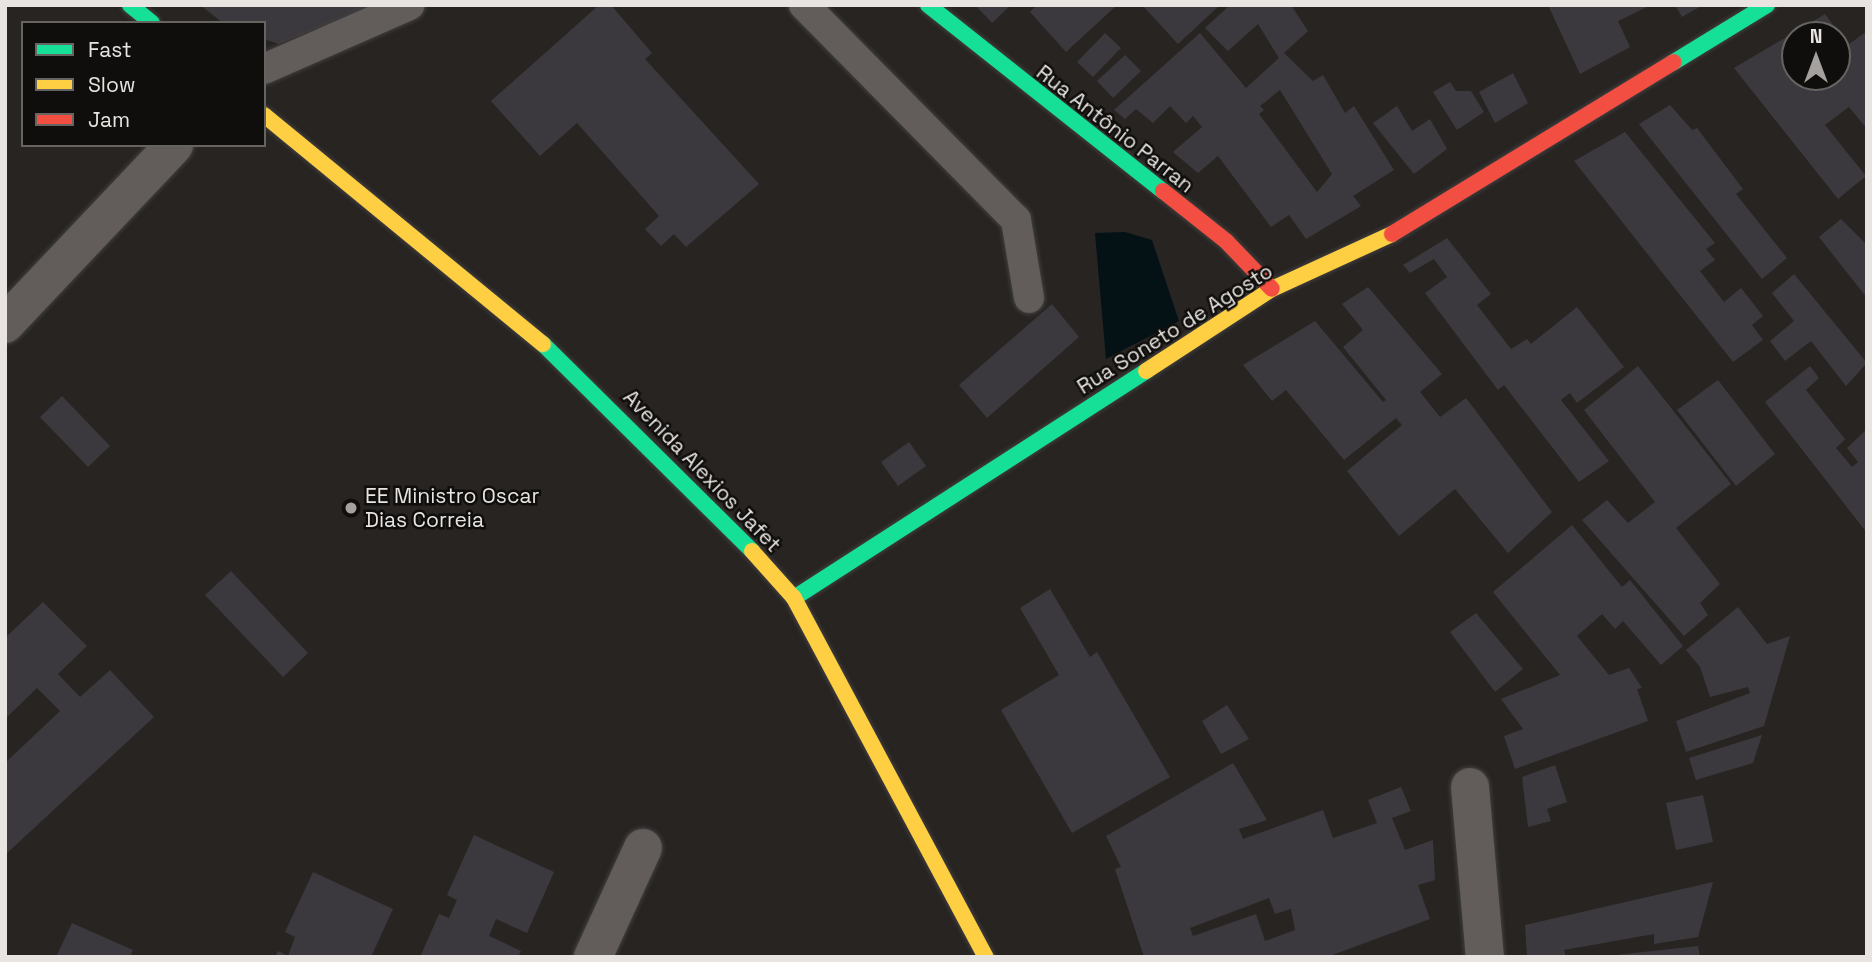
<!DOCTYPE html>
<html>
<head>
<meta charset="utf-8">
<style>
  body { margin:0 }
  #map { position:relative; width:1872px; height:962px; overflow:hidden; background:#272422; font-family:"Space Grotesk",sans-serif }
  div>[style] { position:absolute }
  .water>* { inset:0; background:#041215 }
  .building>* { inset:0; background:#3c393e }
  .roads { filter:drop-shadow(0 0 2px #413f3e) drop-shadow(0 0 2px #413f3e) }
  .lane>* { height:30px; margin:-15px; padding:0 15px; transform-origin:15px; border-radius:15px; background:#625d5b }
  .street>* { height:38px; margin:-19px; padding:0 19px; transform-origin:19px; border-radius:19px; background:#625d5b }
  .fast>* { height:16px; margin:-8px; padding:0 8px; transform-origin:8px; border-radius:8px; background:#16e098 }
  .slow>* { height:16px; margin:-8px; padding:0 8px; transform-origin:8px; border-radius:8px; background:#ffcf43 }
  .jam>* { height:16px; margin:-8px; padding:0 8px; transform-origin:8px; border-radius:8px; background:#f24e42 }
  .dots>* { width:19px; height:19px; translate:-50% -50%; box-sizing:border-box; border:4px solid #100e0c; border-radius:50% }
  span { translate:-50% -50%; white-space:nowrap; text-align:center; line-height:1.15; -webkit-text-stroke:5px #100e0c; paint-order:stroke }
  .street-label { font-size:21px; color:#e7e4e1 }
  .poi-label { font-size:21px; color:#e7e4e1 }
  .left { translate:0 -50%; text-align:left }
  .frame { position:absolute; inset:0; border:7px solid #e7e4e1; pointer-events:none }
  .legend { position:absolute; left:21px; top:21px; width:245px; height:126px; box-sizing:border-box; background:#100e0c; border:2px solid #666461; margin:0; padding:9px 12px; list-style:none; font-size:21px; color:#e7e4e1 }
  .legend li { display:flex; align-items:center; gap:14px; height:35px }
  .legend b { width:35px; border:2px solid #666461 }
  .north { position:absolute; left:1781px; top:21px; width:70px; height:70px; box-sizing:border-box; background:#100e0c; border:2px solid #666461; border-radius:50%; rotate:0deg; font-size:19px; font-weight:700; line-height:28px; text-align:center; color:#e7e4e1 }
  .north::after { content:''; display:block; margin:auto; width:24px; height:32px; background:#a4a19e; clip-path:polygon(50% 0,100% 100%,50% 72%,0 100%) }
</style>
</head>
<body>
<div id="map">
  <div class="water">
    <i style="clip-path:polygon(1125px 232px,1152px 240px,1179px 321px,1106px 359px,1095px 233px)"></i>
  </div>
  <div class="building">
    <i style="clip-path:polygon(200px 5px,377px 5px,279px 44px,264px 39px,264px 23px,223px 23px)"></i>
    <i style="clip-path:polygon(599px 5px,611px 5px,652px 53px,645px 59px,759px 184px,686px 247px,674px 234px,661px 246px,645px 229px,659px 216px,577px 123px,540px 156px,491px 101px)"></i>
    <i style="clip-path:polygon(975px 5px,1011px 5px,992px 23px)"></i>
    <i style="clip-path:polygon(1037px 5px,1117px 5px,1066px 52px,1030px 12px)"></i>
    <i style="clip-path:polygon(1142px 5px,1220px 5px,1178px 44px)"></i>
    <i style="clip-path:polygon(evenodd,1230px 5px,1291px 5px,1308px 31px,1284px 53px,1313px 81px,1323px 75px,1345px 113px,1354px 106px,1394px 170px,1353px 196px,1361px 206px,1306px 239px,1289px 215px,1271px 227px,1218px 156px,1198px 173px,1173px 152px,1202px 127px,1193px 116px,1186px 123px,1170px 106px,1153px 123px,1136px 109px,1125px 119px,1114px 110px,1200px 33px,1246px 88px,1279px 58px,1258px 24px,1228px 51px,1205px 28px,1230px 5px,1280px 90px,1332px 174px,1317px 192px,1259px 114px,1264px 110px,1260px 106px,1280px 90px)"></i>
    <i style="clip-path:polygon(1548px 5px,1651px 5px,1618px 21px,1630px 47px,1580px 74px)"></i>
    <i style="clip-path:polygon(1675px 5px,1703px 5px,1682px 17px)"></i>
    <i style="clip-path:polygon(evenodd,1825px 14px,1848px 45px,1867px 31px,1867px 129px,1849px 107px,1825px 125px,1866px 176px,1838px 199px,1734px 68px,1825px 14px,1795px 35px,1837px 35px,1837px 77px,1795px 77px,1795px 35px)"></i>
    <i style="clip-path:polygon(1105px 33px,1121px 48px,1093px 77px,1077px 62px)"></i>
    <i style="clip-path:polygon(1125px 55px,1141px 71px,1113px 98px,1097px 81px)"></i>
    <i style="clip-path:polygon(1513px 73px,1528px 103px,1495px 123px,1479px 92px)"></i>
    <i style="clip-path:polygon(1450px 82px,1456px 91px,1471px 91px,1484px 112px,1457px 130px,1433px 92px)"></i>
    <i style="clip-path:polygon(1670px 105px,1692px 130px,1697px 128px,1743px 189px,1736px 194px,1787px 258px,1762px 279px,1639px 124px)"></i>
    <i style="clip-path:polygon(1397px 106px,1412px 131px,1430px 119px,1447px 149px,1414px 174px,1373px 123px)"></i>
    <i style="clip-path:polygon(1625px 132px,1715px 243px,1706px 249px,1715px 260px,1700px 271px,1724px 302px,1741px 288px,1763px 316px,1752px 325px,1763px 340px,1733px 362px,1574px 161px)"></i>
    <i style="clip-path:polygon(1841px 219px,1867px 245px,1867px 298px,1819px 237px)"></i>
    <i style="clip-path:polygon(1447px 238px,1491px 294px,1477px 305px,1511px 349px,1527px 339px,1531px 344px,1577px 307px,1624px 367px,1577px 403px,1570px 393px,1561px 400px,1609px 461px,1579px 482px,1504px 385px,1498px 390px,1425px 293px,1447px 277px,1434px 259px,1410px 273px,1403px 265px)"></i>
    <i style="clip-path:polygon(1794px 274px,1867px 363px,1846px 386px,1811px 341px,1785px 361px,1770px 341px,1794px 321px,1772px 293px)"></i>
    <i style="clip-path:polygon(1368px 287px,1442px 374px,1420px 392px,1440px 417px,1466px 398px,1552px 512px,1508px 553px,1455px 489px,1399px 536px,1347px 471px,1402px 425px,1396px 418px,1344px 460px,1286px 390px,1272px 401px,1243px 365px,1315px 321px,1383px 402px,1386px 400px,1343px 347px,1363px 330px,1342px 304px)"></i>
    <i style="clip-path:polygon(1052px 304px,1079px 337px,987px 418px,959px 385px)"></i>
    <i style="clip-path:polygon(1638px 366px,1731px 484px,1676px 528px,1720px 584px,1700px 603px,1708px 615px,1684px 636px,1582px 520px,1607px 500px,1628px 523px,1655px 502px,1584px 410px)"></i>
    <i style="clip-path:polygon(1810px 366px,1819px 378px,1806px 390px,1845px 439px,1836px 448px,1852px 467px,1858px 462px,1847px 448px,1867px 429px,1867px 533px,1765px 402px)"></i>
    <i style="clip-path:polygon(1718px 380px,1775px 454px,1736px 486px,1677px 410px)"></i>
    <i style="clip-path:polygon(62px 396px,110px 446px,88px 467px,40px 417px)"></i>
    <i style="clip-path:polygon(909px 442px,926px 466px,898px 486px,881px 462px)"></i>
    <i style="clip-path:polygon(1572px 525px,1622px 587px,1630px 580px,1683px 646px,1661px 665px,1623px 621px,1615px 629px,1602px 614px,1577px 636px,1609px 675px,1629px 668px,1642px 688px,1637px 689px,1648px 721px,1515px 769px,1504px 736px,1523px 729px,1501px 699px,1560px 675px,1493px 592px)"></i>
    <i style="clip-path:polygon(231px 571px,308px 653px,283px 677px,205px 595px)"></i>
    <i style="clip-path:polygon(1050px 589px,1090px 657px,1097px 652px,1170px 777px,1072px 833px,1001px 710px,1059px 675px,1020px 608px)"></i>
    <i style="clip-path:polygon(43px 602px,87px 646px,58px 674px,80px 697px,110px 670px,154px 717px,5px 855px,5px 763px,60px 711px,37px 688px,5px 719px,5px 638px)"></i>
    <i style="clip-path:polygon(1738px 607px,1767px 644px,1790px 636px,1764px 726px,1686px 752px,1676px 721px,1750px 693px,1748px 687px,1710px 697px,1700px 667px,1686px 650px)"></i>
    <i style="clip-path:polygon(1476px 613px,1523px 669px,1495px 692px,1450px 632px)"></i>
    <i style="clip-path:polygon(1227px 705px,1249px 739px,1221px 754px,1202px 721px)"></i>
    <i style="clip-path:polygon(1762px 735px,1753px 763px,1696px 780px,1689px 758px)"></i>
    <i style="clip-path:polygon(evenodd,1233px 763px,1267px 820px,1239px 829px,1243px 839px,1323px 810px,1333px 838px,1377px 823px,1368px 800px,1401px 787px,1411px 811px,1392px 818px,1405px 850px,1433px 840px,1435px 880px,1418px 885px,1430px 919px,1327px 957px,1144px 957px,1115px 869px,1121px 867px,1106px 836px,1233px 763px,1269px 898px,1275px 914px,1291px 909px,1295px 930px,1265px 941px,1256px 914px,1193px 936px,1190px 928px,1269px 898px)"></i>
    <i style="clip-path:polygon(1555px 765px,1567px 802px,1547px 809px,1551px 821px,1528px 827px,1522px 777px)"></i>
    <i style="clip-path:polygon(1703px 795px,1713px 842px,1676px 850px,1666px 803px)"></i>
    <i style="clip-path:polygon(474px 835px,554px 872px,527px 933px,496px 919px,489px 936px,521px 951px,518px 957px,420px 957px,439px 914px,449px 918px,457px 900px,447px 895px)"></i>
    <i style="clip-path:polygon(313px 872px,393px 909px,371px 957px,275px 957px,278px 951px,288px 956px,295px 937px,285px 932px)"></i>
    <i style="clip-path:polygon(1713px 882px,1698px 937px,1654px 944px,1654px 934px,1564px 950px,1566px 957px,1527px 957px,1525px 925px)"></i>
    <i style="clip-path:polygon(72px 923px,133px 950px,130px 957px,56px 957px)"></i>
    <i style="clip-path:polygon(1698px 946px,1700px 957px,1616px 957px,1616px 955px)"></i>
  </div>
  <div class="roads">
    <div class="lane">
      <i style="left:804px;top:5px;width:302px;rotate:45.4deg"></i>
      <i style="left:1016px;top:220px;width:79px;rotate:80.5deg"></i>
      <i style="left:264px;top:69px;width:159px;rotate:-23.7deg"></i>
    </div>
    <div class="street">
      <i style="left:5px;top:324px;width:246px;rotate:-46.6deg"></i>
      <i style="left:1470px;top:787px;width:171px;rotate:85deg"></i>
      <i style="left:593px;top:957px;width:120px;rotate:-65.4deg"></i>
    </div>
    <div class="fast">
      <i style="left:130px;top:5px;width:28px;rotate:39deg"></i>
      <i style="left:928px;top:5px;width:300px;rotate:38.4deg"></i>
      <i style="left:1674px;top:62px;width:109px;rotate:-31.5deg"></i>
      <i style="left:543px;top:344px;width:294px;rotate:44.7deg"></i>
      <i style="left:794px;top:598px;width:419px;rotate:-32.8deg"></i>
    </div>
    <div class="slow">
      <i style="left:264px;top:115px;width:361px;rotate:39.4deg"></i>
      <i style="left:1146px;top:371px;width:150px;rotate:-33.1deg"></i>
      <i style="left:1272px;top:289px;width:132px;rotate:-24.6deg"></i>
      <i style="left:752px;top:551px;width:63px;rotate:48.2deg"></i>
      <i style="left:794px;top:598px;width:407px;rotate:61.9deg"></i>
    </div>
    <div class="jam">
      <i style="left:1163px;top:191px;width:80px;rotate:38.4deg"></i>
      <i style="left:1226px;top:241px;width:66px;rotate:46.2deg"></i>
      <i style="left:1392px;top:234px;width:330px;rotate:-31.4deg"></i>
    </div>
  </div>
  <div class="dots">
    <i style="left:351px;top:508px;background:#a4a19e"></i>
  </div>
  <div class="street-label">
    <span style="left:1115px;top:129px;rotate:38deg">Rua Antônio Parran</span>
    <span style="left:1175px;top:329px;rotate:-32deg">Rua Soneto de Agosto</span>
    <span style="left:702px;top:471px;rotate:46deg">Avenida Alexios Jafet</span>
  </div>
  <div class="poi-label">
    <span class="left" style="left:365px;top:508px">EE Ministro Oscar<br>Dias Correia</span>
  </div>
  <div class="frame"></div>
  <ul class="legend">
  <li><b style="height:9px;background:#16e098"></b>Fast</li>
  <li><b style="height:9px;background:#ffcf43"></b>Slow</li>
  <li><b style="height:9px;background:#f24e42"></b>Jam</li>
  </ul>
  <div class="north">N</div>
</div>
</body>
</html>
